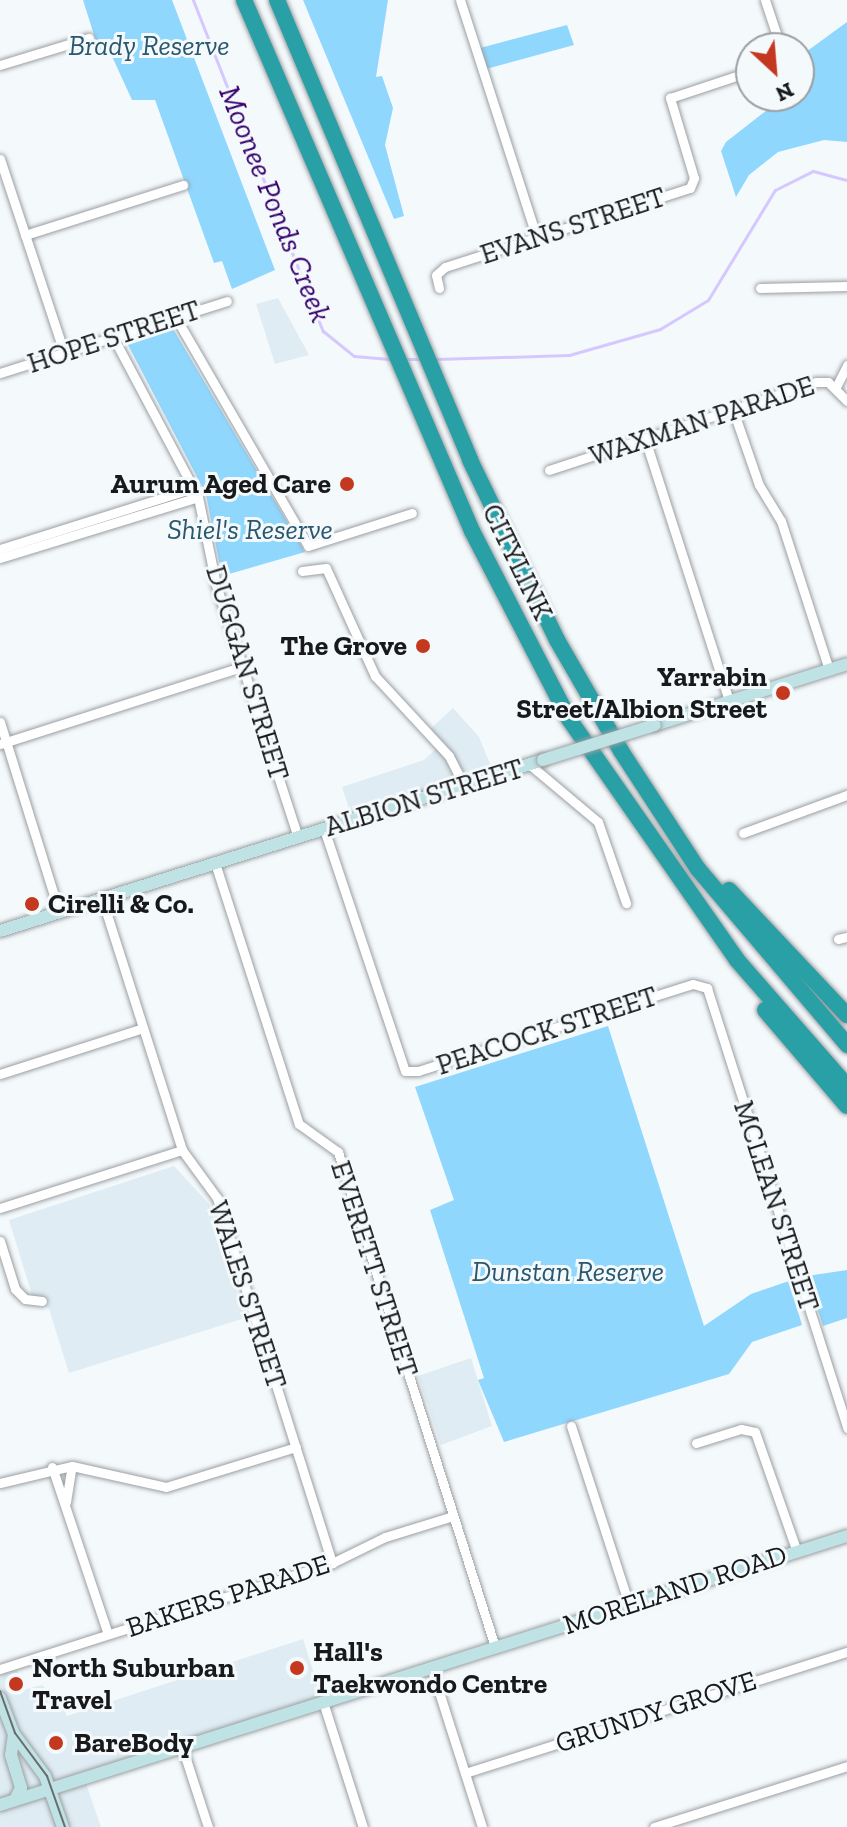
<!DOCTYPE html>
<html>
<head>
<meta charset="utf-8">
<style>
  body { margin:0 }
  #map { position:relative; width:847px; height:1827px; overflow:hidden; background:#f4f9fc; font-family:"Zilla Slab",serif }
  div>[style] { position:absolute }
  .built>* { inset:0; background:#dfecf3 }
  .green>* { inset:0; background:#90d7fe }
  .stream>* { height:3px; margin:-1.5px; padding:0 1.5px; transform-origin:1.5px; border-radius:1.5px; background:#d5c8fe }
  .roads { filter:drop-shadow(0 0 2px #9b9fa2) drop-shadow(0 0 2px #9b9fa2) }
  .street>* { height:9px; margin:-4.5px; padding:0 4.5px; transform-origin:4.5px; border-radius:4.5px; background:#fff }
  .secondary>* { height:12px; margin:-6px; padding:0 6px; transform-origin:6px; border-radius:6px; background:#bfe2e4 }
  .highway>* { height:16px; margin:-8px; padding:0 8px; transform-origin:8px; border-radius:8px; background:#299fa6 }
  .tram>* { height:2px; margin:-1px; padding:0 1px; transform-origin:1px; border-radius:1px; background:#6a6c6e }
  .bridges { filter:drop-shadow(0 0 2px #9b9fa2) drop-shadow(0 0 2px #9b9fa2) }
  .secondary-bridge>* { height:12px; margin:-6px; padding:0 6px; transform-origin:6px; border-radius:6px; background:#bfe2e4 }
  .dots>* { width:22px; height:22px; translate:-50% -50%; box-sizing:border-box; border:4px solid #f4f9fc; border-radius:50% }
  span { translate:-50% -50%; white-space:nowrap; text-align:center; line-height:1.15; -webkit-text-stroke:6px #f4f9fc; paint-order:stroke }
  .park-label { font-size:28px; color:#2a576e; font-style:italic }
  .street-label { font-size:28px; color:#18191a }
  .poi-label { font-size:28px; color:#18191a; font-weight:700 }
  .right { translate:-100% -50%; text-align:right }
  .left { translate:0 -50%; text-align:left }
  .water-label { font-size:30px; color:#36016c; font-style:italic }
  .north { position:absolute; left:735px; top:32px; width:80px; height:80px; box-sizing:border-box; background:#f4f9fc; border:2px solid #9c9fa2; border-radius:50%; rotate:154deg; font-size:22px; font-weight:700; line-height:32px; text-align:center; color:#18191a }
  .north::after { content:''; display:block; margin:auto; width:28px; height:36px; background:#c43820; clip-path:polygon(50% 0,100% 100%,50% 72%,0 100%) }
</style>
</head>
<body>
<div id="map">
  <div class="built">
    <i style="clip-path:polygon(278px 298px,309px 355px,275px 364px,256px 304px)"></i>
    <i style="clip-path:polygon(453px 708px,479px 737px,493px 771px,351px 815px,342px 787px,424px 760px,438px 747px,426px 733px)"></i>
    <i style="clip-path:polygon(174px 1166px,209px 1204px,245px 1318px,69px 1373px,49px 1309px,32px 1295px,9px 1220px)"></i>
    <i style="clip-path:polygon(471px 1358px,492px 1426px,441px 1445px,418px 1376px)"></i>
    <i style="clip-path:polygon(303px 1639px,322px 1699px,83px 1775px,101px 1827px,0 1827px,0 1672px,16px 1666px,23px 1690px,42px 1685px,62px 1704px,67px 1716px)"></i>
  </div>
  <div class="green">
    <i style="clip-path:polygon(83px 0,172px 0,275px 270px,232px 289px,222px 261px,214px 263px,155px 100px,132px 100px,110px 52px,100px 54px)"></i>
    <i style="clip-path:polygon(303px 0,388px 0,376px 77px,382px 76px,393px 108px,385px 145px,404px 216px,394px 219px)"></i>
    <i style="clip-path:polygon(847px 22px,847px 142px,824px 140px,778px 152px,749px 175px,736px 197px,721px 151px,726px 142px,785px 96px,799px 96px,799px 57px)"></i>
    <i style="clip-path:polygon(567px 25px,574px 45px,486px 69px,480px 48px)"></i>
    <i style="clip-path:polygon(172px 327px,234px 432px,305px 552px,222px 576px,206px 494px,127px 343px)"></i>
    <i style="clip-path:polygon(608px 1026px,704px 1326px,751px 1294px,789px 1281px,802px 1325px,752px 1342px,729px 1374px,504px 1442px,478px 1380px,484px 1378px,430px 1210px,454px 1200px,415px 1087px)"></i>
    <i style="clip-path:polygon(847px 1270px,847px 1318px,823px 1326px,807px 1276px)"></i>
  </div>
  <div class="stream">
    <i style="left:193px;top:0;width:356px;rotate:68.6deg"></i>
    <i style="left:323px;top:331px;width:40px;rotate:39deg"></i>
    <i style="left:354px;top:356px;width:38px;rotate:5deg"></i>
    <i style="left:404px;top:359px;width:16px"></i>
    <i style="left:436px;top:359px;width:133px;rotate:-1.7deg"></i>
    <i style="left:569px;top:355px;width:95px;rotate:-15.9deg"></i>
    <i style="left:660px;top:329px;width:56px;rotate:-31.1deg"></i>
    <i style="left:708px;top:300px;width:129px;rotate:-58.7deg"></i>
    <i style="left:775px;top:190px;width:42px;rotate:-26.6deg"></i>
    <i style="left:813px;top:171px;width:35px;rotate:15deg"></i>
  </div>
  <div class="roads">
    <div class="street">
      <i style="left:460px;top:0;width:250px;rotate:72.1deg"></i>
      <i style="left:765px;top:0;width:51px;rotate:71.6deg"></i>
      <i style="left:0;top:65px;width:93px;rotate:-16.9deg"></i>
      <i style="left:0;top:159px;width:204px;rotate:71.7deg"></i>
      <i style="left:25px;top:235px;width:166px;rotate:-17.6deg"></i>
      <i style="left:439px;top:288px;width:13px;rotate:-103deg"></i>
      <i style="left:436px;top:275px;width:12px;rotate:-42deg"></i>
      <i style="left:445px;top:267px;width:257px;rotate:-17.9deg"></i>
      <i style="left:690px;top:188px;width:11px;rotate:-68deg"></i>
      <i style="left:694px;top:178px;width:84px;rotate:-106.7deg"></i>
      <i style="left:670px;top:98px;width:85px;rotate:-18.4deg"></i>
      <i style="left:760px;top:288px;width:87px;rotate:-1.3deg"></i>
      <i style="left:176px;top:318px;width:263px;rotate:59.9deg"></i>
      <i style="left:308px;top:546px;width:109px;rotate:-17.6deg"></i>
      <i style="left:113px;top:337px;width:181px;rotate:62deg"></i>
      <i style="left:198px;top:497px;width:90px;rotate:78.4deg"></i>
      <i style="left:216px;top:585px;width:265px;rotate:72deg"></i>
      <i style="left:0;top:373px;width:238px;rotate:-17.6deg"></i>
      <i style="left:836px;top:387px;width:25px;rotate:-63deg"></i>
      <i style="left:733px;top:410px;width:79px;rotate:70.9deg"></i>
      <i style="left:759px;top:485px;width:42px;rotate:58.6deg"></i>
      <i style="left:781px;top:521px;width:157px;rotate:72.1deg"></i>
      <i style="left:645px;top:439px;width:275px;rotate:72.2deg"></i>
      <i style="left:549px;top:470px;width:281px;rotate:-18.2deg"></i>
      <i style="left:816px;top:382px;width:12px"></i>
      <i style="left:828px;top:382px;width:27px;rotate:45deg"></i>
      <i style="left:0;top:549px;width:202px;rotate:-17.5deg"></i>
      <i style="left:0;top:558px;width:207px;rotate:-17.1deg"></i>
      <i style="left:302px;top:571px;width:24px;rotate:-7deg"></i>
      <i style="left:326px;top:568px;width:119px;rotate:65.6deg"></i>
      <i style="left:375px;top:676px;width:109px;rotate:47.2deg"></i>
      <i style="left:449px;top:756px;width:34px;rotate:63deg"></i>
      <i style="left:0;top:722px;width:199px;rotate:72.7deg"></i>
      <i style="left:0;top:744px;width:254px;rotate:-17.7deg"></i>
      <i style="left:529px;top:764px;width:90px;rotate:40deg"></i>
      <i style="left:598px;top:822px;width:86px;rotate:70.9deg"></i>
      <i style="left:324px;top:829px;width:255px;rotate:71.5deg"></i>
      <i style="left:405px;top:1071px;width:13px"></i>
      <i style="left:418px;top:1071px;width:288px;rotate:-17.6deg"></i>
      <i style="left:693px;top:984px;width:15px;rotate:16deg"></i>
      <i style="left:707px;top:988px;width:462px;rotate:72.3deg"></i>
      <i style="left:743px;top:833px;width:111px;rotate:-20.1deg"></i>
      <i style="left:215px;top:863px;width:274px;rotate:72.2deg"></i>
      <i style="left:299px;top:1124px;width:48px;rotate:35.7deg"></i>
      <i style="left:338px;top:1152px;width:519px;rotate:72.4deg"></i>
      <i style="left:102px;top:899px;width:263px;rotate:72.3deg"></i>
      <i style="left:182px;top:1150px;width:59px;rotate:53.9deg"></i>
      <i style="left:217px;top:1198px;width:383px;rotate:72.5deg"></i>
      <i style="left:838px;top:939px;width:9px;rotate:-13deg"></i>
      <i style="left:0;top:1074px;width:150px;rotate:-17.8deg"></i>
      <i style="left:0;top:1208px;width:191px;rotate:-17.7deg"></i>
      <i style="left:0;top:1241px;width:50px;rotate:72.6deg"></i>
      <i style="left:15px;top:1289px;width:14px;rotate:45deg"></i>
      <i style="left:25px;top:1299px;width:17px;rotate:7deg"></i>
      <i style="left:571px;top:1426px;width:188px;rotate:72deg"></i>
      <i style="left:696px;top:1443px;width:47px;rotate:-17.3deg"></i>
      <i style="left:741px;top:1429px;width:14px;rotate:12deg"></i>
      <i style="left:755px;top:1432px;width:127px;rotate:70.7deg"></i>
      <i style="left:52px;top:1467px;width:176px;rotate:71.5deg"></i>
      <i style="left:0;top:1483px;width:74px;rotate:-13.3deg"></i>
      <i style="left:72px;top:1466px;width:96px;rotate:12.6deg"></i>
      <i style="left:166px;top:1487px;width:136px;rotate:-17.1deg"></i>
      <i style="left:66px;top:1502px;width:36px;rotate:-81deg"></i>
      <i style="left:431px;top:1667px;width:168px;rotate:72.3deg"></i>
      <i style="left:0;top:1669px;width:349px;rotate:-17.7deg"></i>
      <i style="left:332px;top:1563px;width:59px;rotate:-26.1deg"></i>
      <i style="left:385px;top:1537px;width:71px;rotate:-17.2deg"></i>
      <i style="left:323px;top:1702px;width:131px;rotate:72.3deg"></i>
      <i style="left:182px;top:1747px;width:84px;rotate:72deg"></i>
      <i style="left:465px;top:1773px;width:401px;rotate:-17.6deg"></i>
      <i style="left:654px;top:1827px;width:202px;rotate:-17.5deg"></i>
    </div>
    <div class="secondary">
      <i style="left:655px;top:725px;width:201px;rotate:-17.6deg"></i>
      <i style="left:0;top:931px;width:569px;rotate:-17.48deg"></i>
      <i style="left:0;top:1698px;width:39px;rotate:69deg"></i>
      <i style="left:14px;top:1734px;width:52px;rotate:53.6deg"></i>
      <i style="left:45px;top:1776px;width:54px;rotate:70.6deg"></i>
      <i style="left:14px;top:1734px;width:21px;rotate:98deg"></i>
      <i style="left:11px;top:1755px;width:34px;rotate:73deg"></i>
      <i style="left:21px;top:1788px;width:13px;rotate:117deg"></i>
      <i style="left:0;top:1805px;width:889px;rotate:-17.62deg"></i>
    </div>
    <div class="highway">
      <i style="left:244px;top:0;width:578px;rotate:66.76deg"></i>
      <i style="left:472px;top:531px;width:212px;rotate:62.7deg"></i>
      <i style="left:569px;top:719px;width:294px;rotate:55.1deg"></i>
      <i style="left:737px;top:960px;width:167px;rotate:48.9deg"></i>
      <i style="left:277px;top:0;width:499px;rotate:67.2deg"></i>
      <i style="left:470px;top:460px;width:200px;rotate:64.2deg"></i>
      <i style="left:557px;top:640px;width:128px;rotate:60deg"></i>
      <i style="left:621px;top:751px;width:141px;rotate:56.9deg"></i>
      <i style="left:698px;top:869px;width:231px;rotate:49.7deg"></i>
      <i style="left:729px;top:890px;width:172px;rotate:46.7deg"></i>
      <i style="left:765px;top:1010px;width:126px;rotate:49.5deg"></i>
    </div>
  </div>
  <div class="tram">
    <i style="left:0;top:1691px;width:45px;rotate:70.3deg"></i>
    <i style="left:15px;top:1733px;width:54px;rotate:53.3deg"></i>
    <i style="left:47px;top:1776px;width:54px;rotate:70.6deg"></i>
  </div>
  <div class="bridges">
    <div class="secondary-bridge">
      <i style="left:543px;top:760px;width:117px;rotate:-17.4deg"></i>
    </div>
  </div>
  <div class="dots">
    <i style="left:347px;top:484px;background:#c43820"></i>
    <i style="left:423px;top:646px;background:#c43820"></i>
    <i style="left:783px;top:693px;background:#c43820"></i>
    <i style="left:32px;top:904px;background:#c43820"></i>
    <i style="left:297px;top:1668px;background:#c43820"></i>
    <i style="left:16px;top:1684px;background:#c43820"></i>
    <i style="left:56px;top:1743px;background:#c43820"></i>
  </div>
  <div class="park-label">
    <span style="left:149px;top:46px">Brady Reserve</span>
    <span style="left:250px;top:530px">Shiel's Reserve</span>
    <span style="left:568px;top:1272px">Dunstan Reserve</span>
  </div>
  <div class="street-label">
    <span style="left:573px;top:226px;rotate:-18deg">EVANS STREET</span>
    <span style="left:114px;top:337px;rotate:-18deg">HOPE STREET</span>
    <span style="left:702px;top:421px;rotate:-18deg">WAXMAN PARADE</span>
    <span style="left:517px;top:562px;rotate:64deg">CITYLINK</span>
    <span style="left:247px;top:673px;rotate:73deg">DUGGAN STREET</span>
    <span style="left:424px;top:798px;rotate:-17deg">ALBION STREET</span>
    <span style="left:547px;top:1031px;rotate:-18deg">PEACOCK STREET</span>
    <span style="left:776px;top:1206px;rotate:72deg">MCLEAN STREET</span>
    <span style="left:374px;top:1269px;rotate:72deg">EVERETT STREET</span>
    <span style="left:247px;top:1295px;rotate:72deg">WALES STREET</span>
    <span style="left:675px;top:1590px;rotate:-18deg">MORELAND ROAD</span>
    <span style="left:228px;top:1596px;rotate:-18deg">BAKERS PARADE</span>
    <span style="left:656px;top:1712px;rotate:-18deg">GRUNDY GROVE</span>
  </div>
  <div class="poi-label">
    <span class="right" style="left:331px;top:484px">Aurum Aged Care</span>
    <span class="right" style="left:407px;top:646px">The Grove</span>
    <span class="right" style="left:767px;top:693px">Yarrabin<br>Street/Albion Street</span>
    <span class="left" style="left:48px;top:904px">Cirelli &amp; Co.</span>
    <span class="left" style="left:313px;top:1668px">Hall's<br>Taekwondo Centre</span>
    <span class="left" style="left:32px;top:1684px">North Suburban<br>Travel</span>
    <span class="left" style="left:74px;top:1743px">BareBody</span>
  </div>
  <div class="water-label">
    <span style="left:275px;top:204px;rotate:68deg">Moonee Ponds Creek</span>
  </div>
  <div class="north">N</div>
</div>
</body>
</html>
